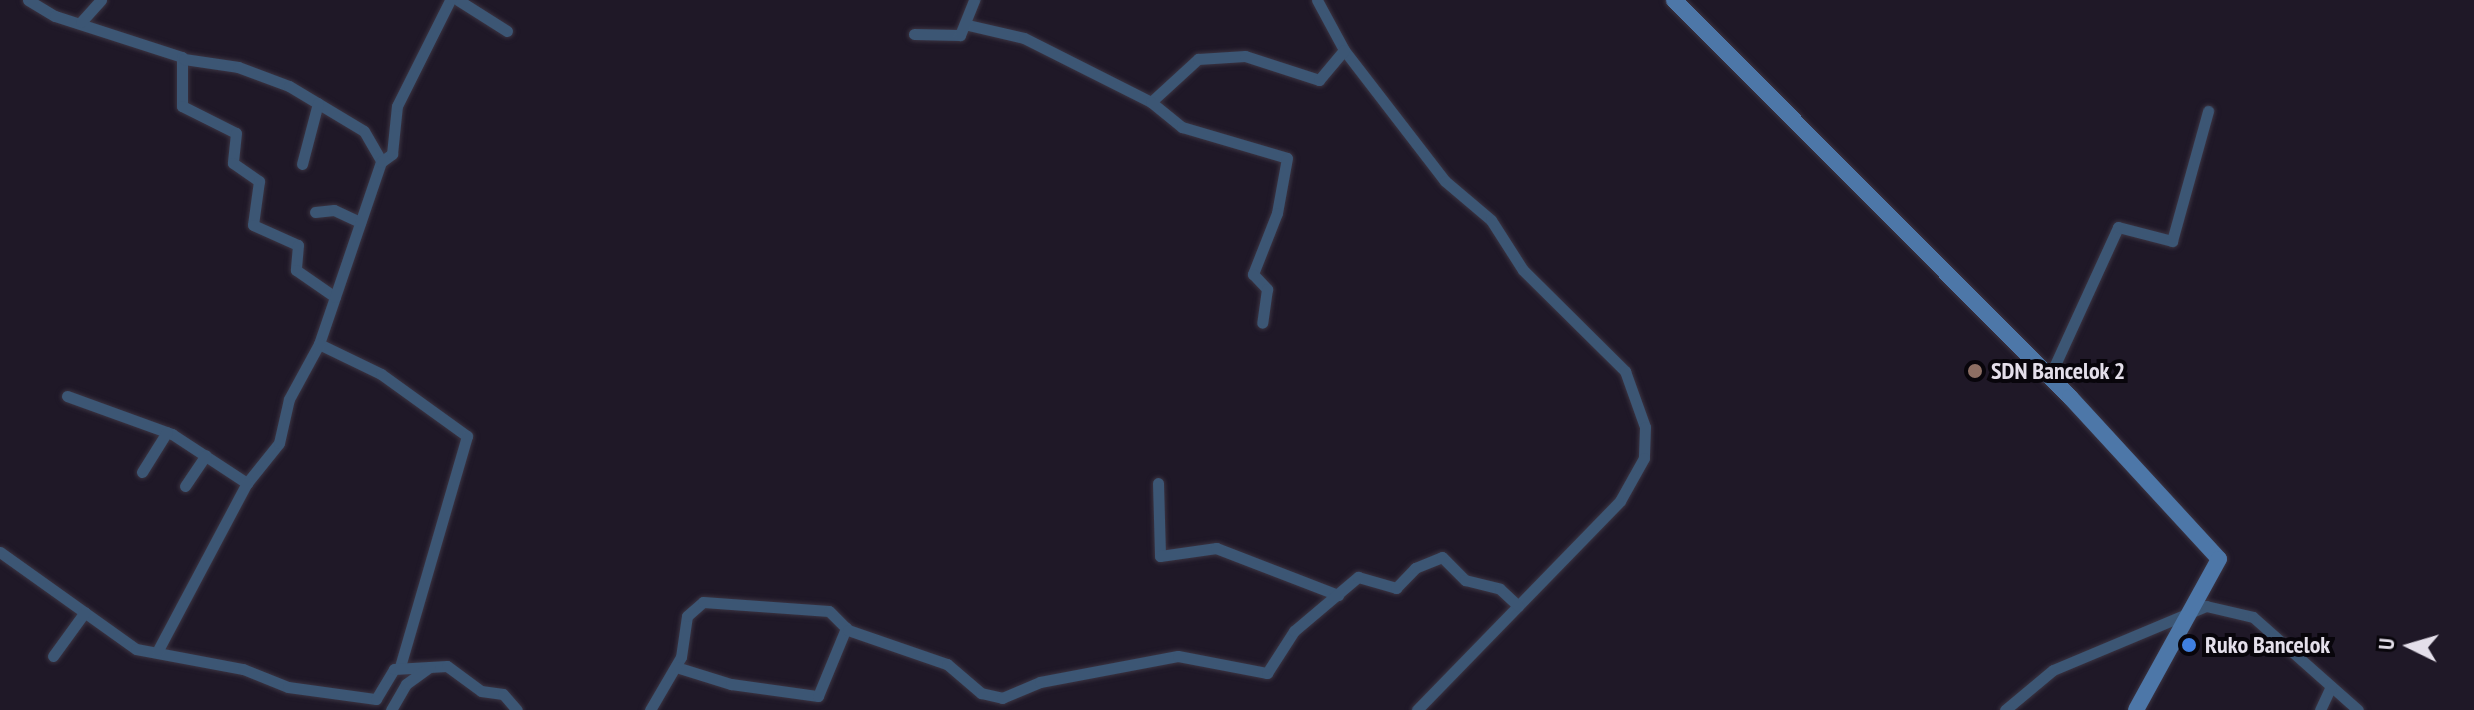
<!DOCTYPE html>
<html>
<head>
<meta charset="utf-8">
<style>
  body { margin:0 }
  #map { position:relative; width:2474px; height:710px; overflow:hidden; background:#1f1827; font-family:"PT Sans Narrow",sans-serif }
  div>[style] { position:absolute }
  .roads { filter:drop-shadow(0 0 2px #3b3442) drop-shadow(0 0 2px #3b3442) }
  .street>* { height:11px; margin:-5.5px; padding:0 5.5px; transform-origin:5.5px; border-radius:5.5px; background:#3c5674 }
  .secondary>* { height:16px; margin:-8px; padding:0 8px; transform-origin:8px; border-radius:8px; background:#4d77a8 }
  .dots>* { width:22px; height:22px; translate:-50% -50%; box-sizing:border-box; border:4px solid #08050b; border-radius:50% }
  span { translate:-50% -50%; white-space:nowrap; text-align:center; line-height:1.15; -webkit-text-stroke:8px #08050b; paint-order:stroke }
  .poi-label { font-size:24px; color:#e4dfea; font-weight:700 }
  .left { translate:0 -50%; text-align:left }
  .north { position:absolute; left:2370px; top:606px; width:80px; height:80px; -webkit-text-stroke:6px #08050b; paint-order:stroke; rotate:275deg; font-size:22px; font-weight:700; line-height:32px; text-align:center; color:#e4dfea }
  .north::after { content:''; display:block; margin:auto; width:28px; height:36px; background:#e4dfea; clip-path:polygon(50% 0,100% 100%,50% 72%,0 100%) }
</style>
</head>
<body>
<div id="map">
  <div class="roads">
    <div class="street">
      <i style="left:28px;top:0;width:31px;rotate:31deg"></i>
      <i style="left:55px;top:16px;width:133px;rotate:17.9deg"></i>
      <i style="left:182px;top:57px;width:49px;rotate:90deg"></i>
      <i style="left:182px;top:106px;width:60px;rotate:26.6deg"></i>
      <i style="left:236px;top:133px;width:30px;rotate:96deg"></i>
      <i style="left:233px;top:163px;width:32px;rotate:35deg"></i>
      <i style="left:259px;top:181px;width:44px;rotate:97.8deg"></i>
      <i style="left:253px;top:225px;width:49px;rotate:24deg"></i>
      <i style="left:298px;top:245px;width:25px;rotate:95deg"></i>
      <i style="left:296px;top:270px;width:47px;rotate:34.7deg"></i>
      <i style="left:335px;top:297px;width:50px;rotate:108.8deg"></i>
      <i style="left:319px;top:344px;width:69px;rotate:25.8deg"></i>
      <i style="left:381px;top:374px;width:106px;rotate:35.8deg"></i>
      <i style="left:467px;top:436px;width:240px;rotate:106.2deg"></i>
      <i style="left:458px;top:0;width:58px;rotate:32.3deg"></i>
      <i style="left:1317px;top:0;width:57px;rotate:61.6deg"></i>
      <i style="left:1344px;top:50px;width:165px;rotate:52.4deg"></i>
      <i style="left:1445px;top:181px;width:60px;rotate:40.3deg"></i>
      <i style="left:1491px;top:220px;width:59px;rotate:57.4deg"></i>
      <i style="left:1523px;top:270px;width:144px;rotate:44.7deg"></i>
      <i style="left:1625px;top:371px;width:59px;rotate:70.3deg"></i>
      <i style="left:1645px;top:427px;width:31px;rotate:92deg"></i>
      <i style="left:1644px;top:458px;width:49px;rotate:119.2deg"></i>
      <i style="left:1620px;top:501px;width:291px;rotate:134.2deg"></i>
      <i style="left:81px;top:22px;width:30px;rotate:-48deg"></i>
      <i style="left:968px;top:25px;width:57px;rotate:13.1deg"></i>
      <i style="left:1024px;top:38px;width:142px;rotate:26.7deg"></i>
      <i style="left:1151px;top:102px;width:64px;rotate:-42.5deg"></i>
      <i style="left:1198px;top:59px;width:47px;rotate:-3.7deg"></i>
      <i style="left:1245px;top:56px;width:78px;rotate:18deg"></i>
      <i style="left:1319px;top:80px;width:39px;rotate:-50deg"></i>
      <i style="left:914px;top:34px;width:46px;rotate:1.2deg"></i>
      <i style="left:960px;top:35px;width:38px;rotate:-68deg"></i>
      <i style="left:184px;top:59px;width:55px;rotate:8.4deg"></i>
      <i style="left:238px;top:67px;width:54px;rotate:20.4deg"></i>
      <i style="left:289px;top:86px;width:87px;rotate:31deg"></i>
      <i style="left:364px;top:131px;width:34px;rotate:60deg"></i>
      <i style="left:1151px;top:102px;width:40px;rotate:39deg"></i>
      <i style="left:1182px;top:127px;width:109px;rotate:16.4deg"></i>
      <i style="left:1287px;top:158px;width:56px;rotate:100.3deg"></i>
      <i style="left:1277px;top:213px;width:66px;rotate:111.5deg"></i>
      <i style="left:1253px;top:274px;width:21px;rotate:47deg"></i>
      <i style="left:1267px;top:289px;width:34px;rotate:98deg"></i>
      <i style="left:302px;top:164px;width:63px;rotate:-75.3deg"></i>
      <i style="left:315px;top:212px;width:19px;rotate:-6deg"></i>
      <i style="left:334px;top:210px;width:29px;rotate:25deg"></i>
      <i style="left:335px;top:297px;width:143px;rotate:-71.2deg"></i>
      <i style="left:381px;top:162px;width:14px;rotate:-36deg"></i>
      <i style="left:392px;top:154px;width:48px;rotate:-84.1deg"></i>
      <i style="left:397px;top:106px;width:119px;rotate:-63.4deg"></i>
      <i style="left:2049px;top:378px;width:166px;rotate:-65.4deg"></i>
      <i style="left:2118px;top:227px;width:56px;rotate:14.5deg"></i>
      <i style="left:2172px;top:241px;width:135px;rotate:-74.5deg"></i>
      <i style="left:67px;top:396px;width:112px;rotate:19.9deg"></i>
      <i style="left:172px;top:434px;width:90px;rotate:33.2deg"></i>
      <i style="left:247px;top:483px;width:51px;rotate:-51.3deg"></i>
      <i style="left:279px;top:443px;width:45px;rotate:-77.2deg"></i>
      <i style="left:289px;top:399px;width:63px;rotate:-61.4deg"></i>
      <i style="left:142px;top:472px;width:47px;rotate:-58deg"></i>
      <i style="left:1158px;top:483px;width:73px;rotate:88.4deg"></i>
      <i style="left:1160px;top:556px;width:57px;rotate:-8.1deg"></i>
      <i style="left:1216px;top:548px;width:131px;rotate:21.1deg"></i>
      <i style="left:185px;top:486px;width:37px;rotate:-56deg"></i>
      <i style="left:0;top:552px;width:167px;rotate:35.5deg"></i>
      <i style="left:136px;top:649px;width:109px;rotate:10.6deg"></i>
      <i style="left:243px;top:669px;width:48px;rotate:21.8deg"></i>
      <i style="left:288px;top:687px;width:89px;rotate:7.8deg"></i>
      <i style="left:376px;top:699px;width:35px;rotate:-59deg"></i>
      <i style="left:394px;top:669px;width:53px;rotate:-3.2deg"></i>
      <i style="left:447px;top:666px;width:42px;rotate:36.3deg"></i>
      <i style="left:481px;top:691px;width:22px;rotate:8deg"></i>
      <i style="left:503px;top:694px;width:21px;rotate:49deg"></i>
      <i style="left:157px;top:652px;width:191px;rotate:-62deg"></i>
      <i style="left:53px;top:656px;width:54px;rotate:-54deg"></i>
      <i style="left:676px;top:667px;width:58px;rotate:17.2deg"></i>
      <i style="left:731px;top:684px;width:88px;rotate:7.9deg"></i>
      <i style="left:818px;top:696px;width:74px;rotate:-67.6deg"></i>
      <i style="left:391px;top:710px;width:30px;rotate:-60deg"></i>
      <i style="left:406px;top:684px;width:29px;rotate:-36deg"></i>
      <i style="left:650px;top:710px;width:61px;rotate:-59.7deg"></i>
      <i style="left:681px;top:657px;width:41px;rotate:-81.7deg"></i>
      <i style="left:687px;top:616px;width:21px;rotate:-41deg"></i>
      <i style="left:703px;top:602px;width:126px;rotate:4.1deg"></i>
      <i style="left:829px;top:611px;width:27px;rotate:45deg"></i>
      <i style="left:848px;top:630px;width:105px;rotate:19deg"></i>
      <i style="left:947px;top:664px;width:45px;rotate:40.5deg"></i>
      <i style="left:981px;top:693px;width:22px;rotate:13deg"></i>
      <i style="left:1002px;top:698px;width:41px;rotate:-22.8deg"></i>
      <i style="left:1040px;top:682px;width:140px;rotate:-10.7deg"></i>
      <i style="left:1178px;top:656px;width:91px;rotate:10.8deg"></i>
      <i style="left:1267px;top:673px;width:50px;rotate:-57.3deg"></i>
      <i style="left:1294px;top:631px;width:84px;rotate:-40.2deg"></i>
      <i style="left:1358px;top:577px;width:40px;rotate:16deg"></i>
      <i style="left:1396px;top:588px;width:28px;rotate:-46deg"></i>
      <i style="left:1415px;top:568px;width:29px;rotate:-22deg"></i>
      <i style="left:1442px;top:557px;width:33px;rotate:45deg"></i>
      <i style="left:1465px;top:580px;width:36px;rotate:14deg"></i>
      <i style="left:1500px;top:589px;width:25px;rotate:43deg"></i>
      <i style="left:2005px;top:710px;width:62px;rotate:-39.8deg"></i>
      <i style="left:2053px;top:670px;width:166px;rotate:-22.7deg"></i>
      <i style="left:2206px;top:606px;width:48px;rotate:13.2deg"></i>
      <i style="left:2253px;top:617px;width:140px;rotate:41.5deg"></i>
      <i style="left:2320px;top:710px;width:26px;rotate:-65deg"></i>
    </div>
    <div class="secondary">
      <i style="left:1674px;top:0;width:561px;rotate:45.07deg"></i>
      <i style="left:2070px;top:397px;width:220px;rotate:47.4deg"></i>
      <i style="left:2219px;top:559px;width:172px;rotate:118.8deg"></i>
    </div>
  </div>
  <div class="dots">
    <i style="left:1975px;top:371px;background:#8d6e63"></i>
    <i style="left:2189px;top:645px;background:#3f7fe0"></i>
  </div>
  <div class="poi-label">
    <span class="left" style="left:1991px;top:371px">SDN Bancelok 2</span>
    <span class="left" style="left:2205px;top:645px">Ruko Bancelok</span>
  </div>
  <div class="north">U</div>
</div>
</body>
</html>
